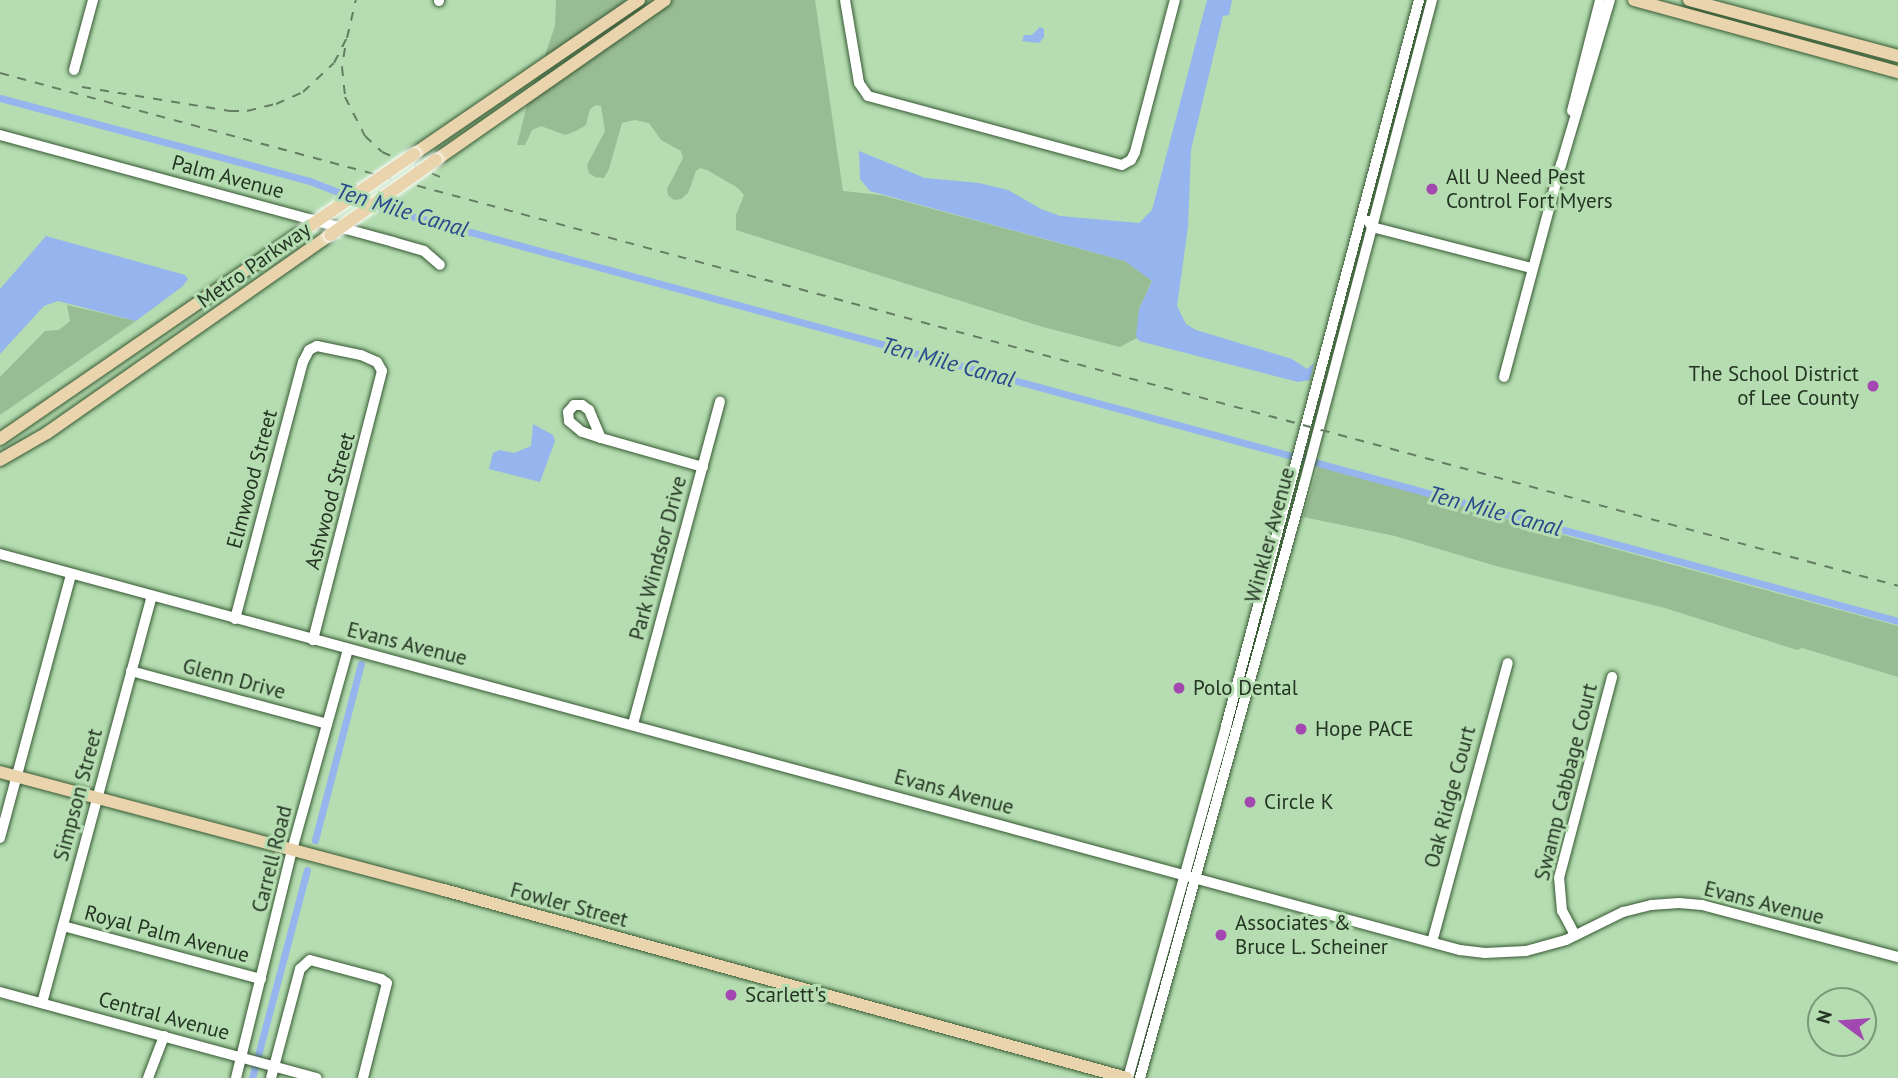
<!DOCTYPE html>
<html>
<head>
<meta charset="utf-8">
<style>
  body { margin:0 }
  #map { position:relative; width:1898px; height:1078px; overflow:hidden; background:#b5ddb1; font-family:"PT Sans",sans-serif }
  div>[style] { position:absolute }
  .green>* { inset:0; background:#98bc94 }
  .water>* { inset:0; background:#96b4ed }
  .canal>* { height:7px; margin:-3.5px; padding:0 3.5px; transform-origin:3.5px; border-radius:3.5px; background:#96b4ed }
  .roads { filter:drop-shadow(0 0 2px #365832) drop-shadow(0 0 2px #365832) }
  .minor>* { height:10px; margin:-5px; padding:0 5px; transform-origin:5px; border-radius:5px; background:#fff }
  .major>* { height:12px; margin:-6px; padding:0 6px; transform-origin:6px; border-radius:6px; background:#e9d4ad }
  .rail>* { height:2px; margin-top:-1px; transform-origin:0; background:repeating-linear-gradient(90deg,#647e62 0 9px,transparent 0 18px) }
  .bridges { filter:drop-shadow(0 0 2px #fff) drop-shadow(0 0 2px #fff) }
  .major-bridge>* { height:12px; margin:-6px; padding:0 6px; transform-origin:6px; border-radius:6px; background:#e9d4ad }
  .dots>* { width:19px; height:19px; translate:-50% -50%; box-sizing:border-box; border:4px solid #b5ddb1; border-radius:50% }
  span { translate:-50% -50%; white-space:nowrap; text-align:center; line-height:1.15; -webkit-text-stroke:6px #b5ddb1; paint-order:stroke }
  .street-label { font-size:21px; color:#243423 }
  .poi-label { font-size:21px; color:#243423 }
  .left { translate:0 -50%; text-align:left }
  .right { translate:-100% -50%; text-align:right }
  .water-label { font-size:23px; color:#284a8d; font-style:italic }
  .north { position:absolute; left:1807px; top:987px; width:70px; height:70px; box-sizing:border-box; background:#b5ddb1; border:2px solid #7b9978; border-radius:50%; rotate:286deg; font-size:19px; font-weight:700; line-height:28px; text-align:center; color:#243423 }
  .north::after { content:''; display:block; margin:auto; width:24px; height:32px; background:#a347b1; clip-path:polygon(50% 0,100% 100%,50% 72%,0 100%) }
</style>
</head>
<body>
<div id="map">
  <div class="green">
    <i style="clip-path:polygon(556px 0,632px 0,543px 61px,555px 26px)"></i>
    <i style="clip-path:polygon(646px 0,658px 0,531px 90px,537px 74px)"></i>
    <i style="clip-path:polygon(672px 0,815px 0,843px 191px,881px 195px,1125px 261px,1152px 280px,1139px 309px,1137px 338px,1120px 347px,1043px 327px,736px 230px,736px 215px,744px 195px,738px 188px,707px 170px,700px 168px,696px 171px,688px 193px,681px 199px,674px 200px,668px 195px,667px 189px,683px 158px,681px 151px,661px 140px,649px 123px,635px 120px,622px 123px,609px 169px,604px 178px,595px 177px,589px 173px,587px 165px,605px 131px,601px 106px,596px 105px,590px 109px,586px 125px,576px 131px,565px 135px,541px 126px,532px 130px,525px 145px,517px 145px,528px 101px)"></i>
    <i style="clip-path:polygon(67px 305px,136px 321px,0 415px,0 377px,45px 331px,59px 330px,70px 321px)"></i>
    <i style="clip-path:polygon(1319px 464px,1530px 526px,1898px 626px,1898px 677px,1802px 648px,1797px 650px,1665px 608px,1496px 566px,1395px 536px,1303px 517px)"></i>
  </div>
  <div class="water">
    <i style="clip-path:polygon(1207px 0,1232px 0,1229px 15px,1223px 16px,1191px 150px,1188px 227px,1177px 306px,1186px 324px,1196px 330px,1292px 359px,1307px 369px,1314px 363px,1310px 380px,1298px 382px,1139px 341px,1136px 336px,1139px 309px,1152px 281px,1125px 261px,870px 191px,860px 179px,859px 151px,925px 178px,979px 183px,1008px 190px,1041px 209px,1060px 216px,1139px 223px,1152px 210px)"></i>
    <i style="clip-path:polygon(1040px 27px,1044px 29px,1044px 37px,1039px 43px,1022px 41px,1024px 35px,1032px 35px)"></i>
    <i style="clip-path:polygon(46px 236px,185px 275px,188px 279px,183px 286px,136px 321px,58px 301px,44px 306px,0 354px,0 289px)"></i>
    <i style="clip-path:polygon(533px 424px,553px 435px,555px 441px,540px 482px,489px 469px,493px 453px,500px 450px,514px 453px,531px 446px)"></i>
  </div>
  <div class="canal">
    <i style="left:0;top:98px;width:321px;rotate:15deg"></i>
    <i style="left:310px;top:181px;width:66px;rotate:21.5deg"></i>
    <i style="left:371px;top:205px;width:1583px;rotate:15.24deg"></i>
    <i style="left:315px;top:840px;width:182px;rotate:-75.4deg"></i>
    <i style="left:252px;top:1078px;width:215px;rotate:-75.2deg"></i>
  </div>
  <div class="roads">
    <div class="minor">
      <i style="left:845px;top:0;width:84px;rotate:80.4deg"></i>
      <i style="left:859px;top:83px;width:16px;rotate:55deg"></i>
      <i style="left:868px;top:96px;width:263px;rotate:15.2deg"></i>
      <i style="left:1122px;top:165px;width:10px;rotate:-29deg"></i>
      <i style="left:1131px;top:160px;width:9px;rotate:-63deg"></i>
      <i style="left:1135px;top:152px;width:157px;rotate:-75.3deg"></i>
      <i style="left:439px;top:1px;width:1px;rotate:-90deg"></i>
      <i style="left:74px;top:70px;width:73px;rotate:-74.8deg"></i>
      <i style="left:1572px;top:111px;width:114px;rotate:-75.8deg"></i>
      <i style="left:0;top:135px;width:407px;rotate:15.2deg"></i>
      <i style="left:393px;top:242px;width:32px;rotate:16deg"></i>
      <i style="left:424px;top:251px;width:21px;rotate:41deg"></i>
      <i style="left:1368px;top:221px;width:7px;rotate:56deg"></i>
      <i style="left:1372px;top:227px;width:165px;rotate:14.4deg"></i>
      <i style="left:1504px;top:377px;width:220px;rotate:-75deg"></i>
      <i style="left:1561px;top:165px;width:172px;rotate:-73.5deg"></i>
      <i style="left:574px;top:405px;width:8px"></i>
      <i style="left:582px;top:405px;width:9px;rotate:36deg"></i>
      <i style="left:589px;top:410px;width:30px;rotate:67deg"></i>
      <i style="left:601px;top:438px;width:20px;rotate:-162deg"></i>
      <i style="left:582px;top:432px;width:17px;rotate:-140deg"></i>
      <i style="left:569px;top:421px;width:9px;rotate:-96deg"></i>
      <i style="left:568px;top:412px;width:9px;rotate:-49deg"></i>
      <i style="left:601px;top:438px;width:106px;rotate:15.9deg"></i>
      <i style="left:0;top:554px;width:1513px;rotate:15.18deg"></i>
      <i style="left:1460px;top:950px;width:25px;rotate:7deg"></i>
      <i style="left:1485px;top:953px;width:41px;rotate:-2.8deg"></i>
      <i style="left:1526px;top:951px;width:41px;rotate:-15.4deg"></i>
      <i style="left:1566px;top:940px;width:64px;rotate:-26.2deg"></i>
      <i style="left:1623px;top:912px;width:29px;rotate:-14deg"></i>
      <i style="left:1651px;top:905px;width:28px;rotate:-4deg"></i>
      <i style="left:1679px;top:903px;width:23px;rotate:5deg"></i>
      <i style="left:1702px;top:905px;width:203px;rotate:14.9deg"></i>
      <i style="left:235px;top:619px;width:266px;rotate:-75.2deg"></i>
      <i style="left:303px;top:362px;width:13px;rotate:-63deg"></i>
      <i style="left:309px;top:350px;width:9px;rotate:-27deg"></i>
      <i style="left:317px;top:346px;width:45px;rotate:11.6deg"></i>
      <i style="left:361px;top:355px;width:17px;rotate:24deg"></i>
      <i style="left:377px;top:362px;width:10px;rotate:61deg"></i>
      <i style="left:382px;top:371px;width:278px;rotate:104.4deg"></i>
      <i style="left:131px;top:671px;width:203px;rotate:15.1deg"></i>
      <i style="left:633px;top:724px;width:334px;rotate:-74.9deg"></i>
      <i style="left:0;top:838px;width:273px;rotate:-74.9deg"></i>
      <i style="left:63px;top:926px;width:205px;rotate:15deg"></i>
      <i style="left:1575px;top:935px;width:27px;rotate:-118deg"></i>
      <i style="left:1562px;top:911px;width:33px;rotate:-95deg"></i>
      <i style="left:1559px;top:878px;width:208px;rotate:-75.2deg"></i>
      <i style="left:1432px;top:942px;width:289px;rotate:-74.8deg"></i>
      <i style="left:0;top:992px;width:328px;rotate:15.2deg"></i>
      <i style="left:42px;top:1003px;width:422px;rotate:-74.9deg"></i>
      <i style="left:148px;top:1078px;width:45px;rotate:-69.1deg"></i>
      <i style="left:236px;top:1078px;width:235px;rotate:-76.2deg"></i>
      <i style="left:292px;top:850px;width:209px;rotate:-74.4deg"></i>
      <i style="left:271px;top:1078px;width:113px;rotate:-75.1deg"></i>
      <i style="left:300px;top:969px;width:13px;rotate:-42deg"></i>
      <i style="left:310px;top:960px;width:73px;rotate:15deg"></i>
      <i style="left:381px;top:979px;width:7px;rotate:34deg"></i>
      <i style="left:387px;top:983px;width:98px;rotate:104.2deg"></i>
      <i style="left:1128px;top:1078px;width:365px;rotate:-74.4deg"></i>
      <i style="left:1226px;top:726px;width:751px;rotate:-75.11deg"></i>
      <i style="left:1140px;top:1078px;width:615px;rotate:-74.54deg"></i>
      <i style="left:1304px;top:485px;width:502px;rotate:-75.22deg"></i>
    </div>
    <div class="major">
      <i style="left:1634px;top:0;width:274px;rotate:15.3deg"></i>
      <i style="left:1689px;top:0;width:216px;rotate:15deg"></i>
      <i style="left:414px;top:154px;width:273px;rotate:-34.4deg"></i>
      <i style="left:436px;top:160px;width:279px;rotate:-34.9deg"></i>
      <i style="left:0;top:439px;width:369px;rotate:-34.5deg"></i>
      <i style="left:0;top:460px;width:54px;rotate:-29.9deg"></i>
      <i style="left:47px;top:433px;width:345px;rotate:-35deg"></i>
      <i style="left:0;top:772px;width:459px;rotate:14.9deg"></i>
      <i style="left:444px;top:890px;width:708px;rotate:15.39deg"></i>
    </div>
  </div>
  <div class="rail">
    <i style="left:345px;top:48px;width:19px;rotate:99deg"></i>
    <i style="left:342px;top:67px;width:30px;rotate:84deg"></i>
    <i style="left:345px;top:97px;width:44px;rotate:62.9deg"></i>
    <i style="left:365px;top:136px;width:23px;rotate:43deg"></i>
    <i style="left:382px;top:152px;width:63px;rotate:23.3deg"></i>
    <i style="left:0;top:73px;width:1966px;rotate:15.12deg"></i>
    <i style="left:82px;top:87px;width:150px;rotate:9.2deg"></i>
    <i style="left:230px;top:111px;width:17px"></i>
    <i style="left:247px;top:111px;width:30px;rotate:-14deg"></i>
    <i style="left:276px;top:104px;width:30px;rotate:-24deg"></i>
    <i style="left:303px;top:92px;width:42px;rotate:-43.1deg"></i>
    <i style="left:334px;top:63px;width:28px;rotate:-63deg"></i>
    <i style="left:347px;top:38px;width:39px;rotate:-77deg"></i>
  </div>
  <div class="bridges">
    <div class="major-bridge">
      <i style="left:304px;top:230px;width:134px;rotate:-34.6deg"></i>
      <i style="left:330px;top:235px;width:130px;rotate:-35.3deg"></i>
    </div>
  </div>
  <div class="dots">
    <i style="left:1432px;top:189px;background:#a347b1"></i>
    <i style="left:1873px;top:386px;background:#a347b1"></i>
    <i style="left:1179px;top:688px;background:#a347b1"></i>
    <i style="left:1301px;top:729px;background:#a347b1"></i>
    <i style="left:1250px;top:802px;background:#a347b1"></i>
    <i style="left:1221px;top:935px;background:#a347b1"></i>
    <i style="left:731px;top:995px;background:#a347b1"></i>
  </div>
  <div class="street-label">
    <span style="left:228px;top:177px;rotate:15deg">Palm Avenue</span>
    <span style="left:254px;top:265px;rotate:-35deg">Metro Parkway</span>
    <span style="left:252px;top:479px;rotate:-75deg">Elmwood Street</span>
    <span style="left:330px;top:501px;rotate:-75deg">Ashwood Street</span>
    <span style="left:1270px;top:535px;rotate:-75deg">Winkler Avenue</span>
    <span style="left:658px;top:558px;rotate:-75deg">Park Windsor Drive</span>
    <span style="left:407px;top:644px;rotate:14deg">Evans Avenue</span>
    <span style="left:234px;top:679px;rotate:15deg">Glenn Drive</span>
    <span style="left:1566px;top:782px;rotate:-76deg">Swamp Cabbage Court</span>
    <span style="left:954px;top:792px;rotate:15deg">Evans Avenue</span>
    <span style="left:78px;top:795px;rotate:-75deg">Simpson Street</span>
    <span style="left:1450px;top:797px;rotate:-75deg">Oak Ridge Court</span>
    <span style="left:272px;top:859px;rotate:-76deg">Carrell Road</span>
    <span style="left:1764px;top:903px;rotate:14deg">Evans Avenue</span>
    <span style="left:569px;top:905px;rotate:15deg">Fowler Street</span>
    <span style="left:167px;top:934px;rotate:15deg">Royal Palm Avenue</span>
    <span style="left:164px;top:1016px;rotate:15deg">Central Avenue</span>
  </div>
  <div class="poi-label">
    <span class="left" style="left:1446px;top:189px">All U Need Pest<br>Control Fort Myers</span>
    <span class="right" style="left:1859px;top:386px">The School District<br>of Lee County</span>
    <span class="left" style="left:1193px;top:688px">Polo Dental</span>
    <span class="left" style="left:1315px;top:729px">Hope PACE</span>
    <span class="left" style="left:1264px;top:802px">Circle K</span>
    <span class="left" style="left:1235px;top:935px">Associates &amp;<br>Bruce L. Scheiner</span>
    <span class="left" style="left:745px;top:995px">Scarlett's</span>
  </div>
  <div class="water-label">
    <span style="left:402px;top:210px;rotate:17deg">Ten Mile Canal</span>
    <span style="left:948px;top:362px;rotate:15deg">Ten Mile Canal</span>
    <span style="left:1495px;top:511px;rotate:15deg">Ten Mile Canal</span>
  </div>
  <div class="north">N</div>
</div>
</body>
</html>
